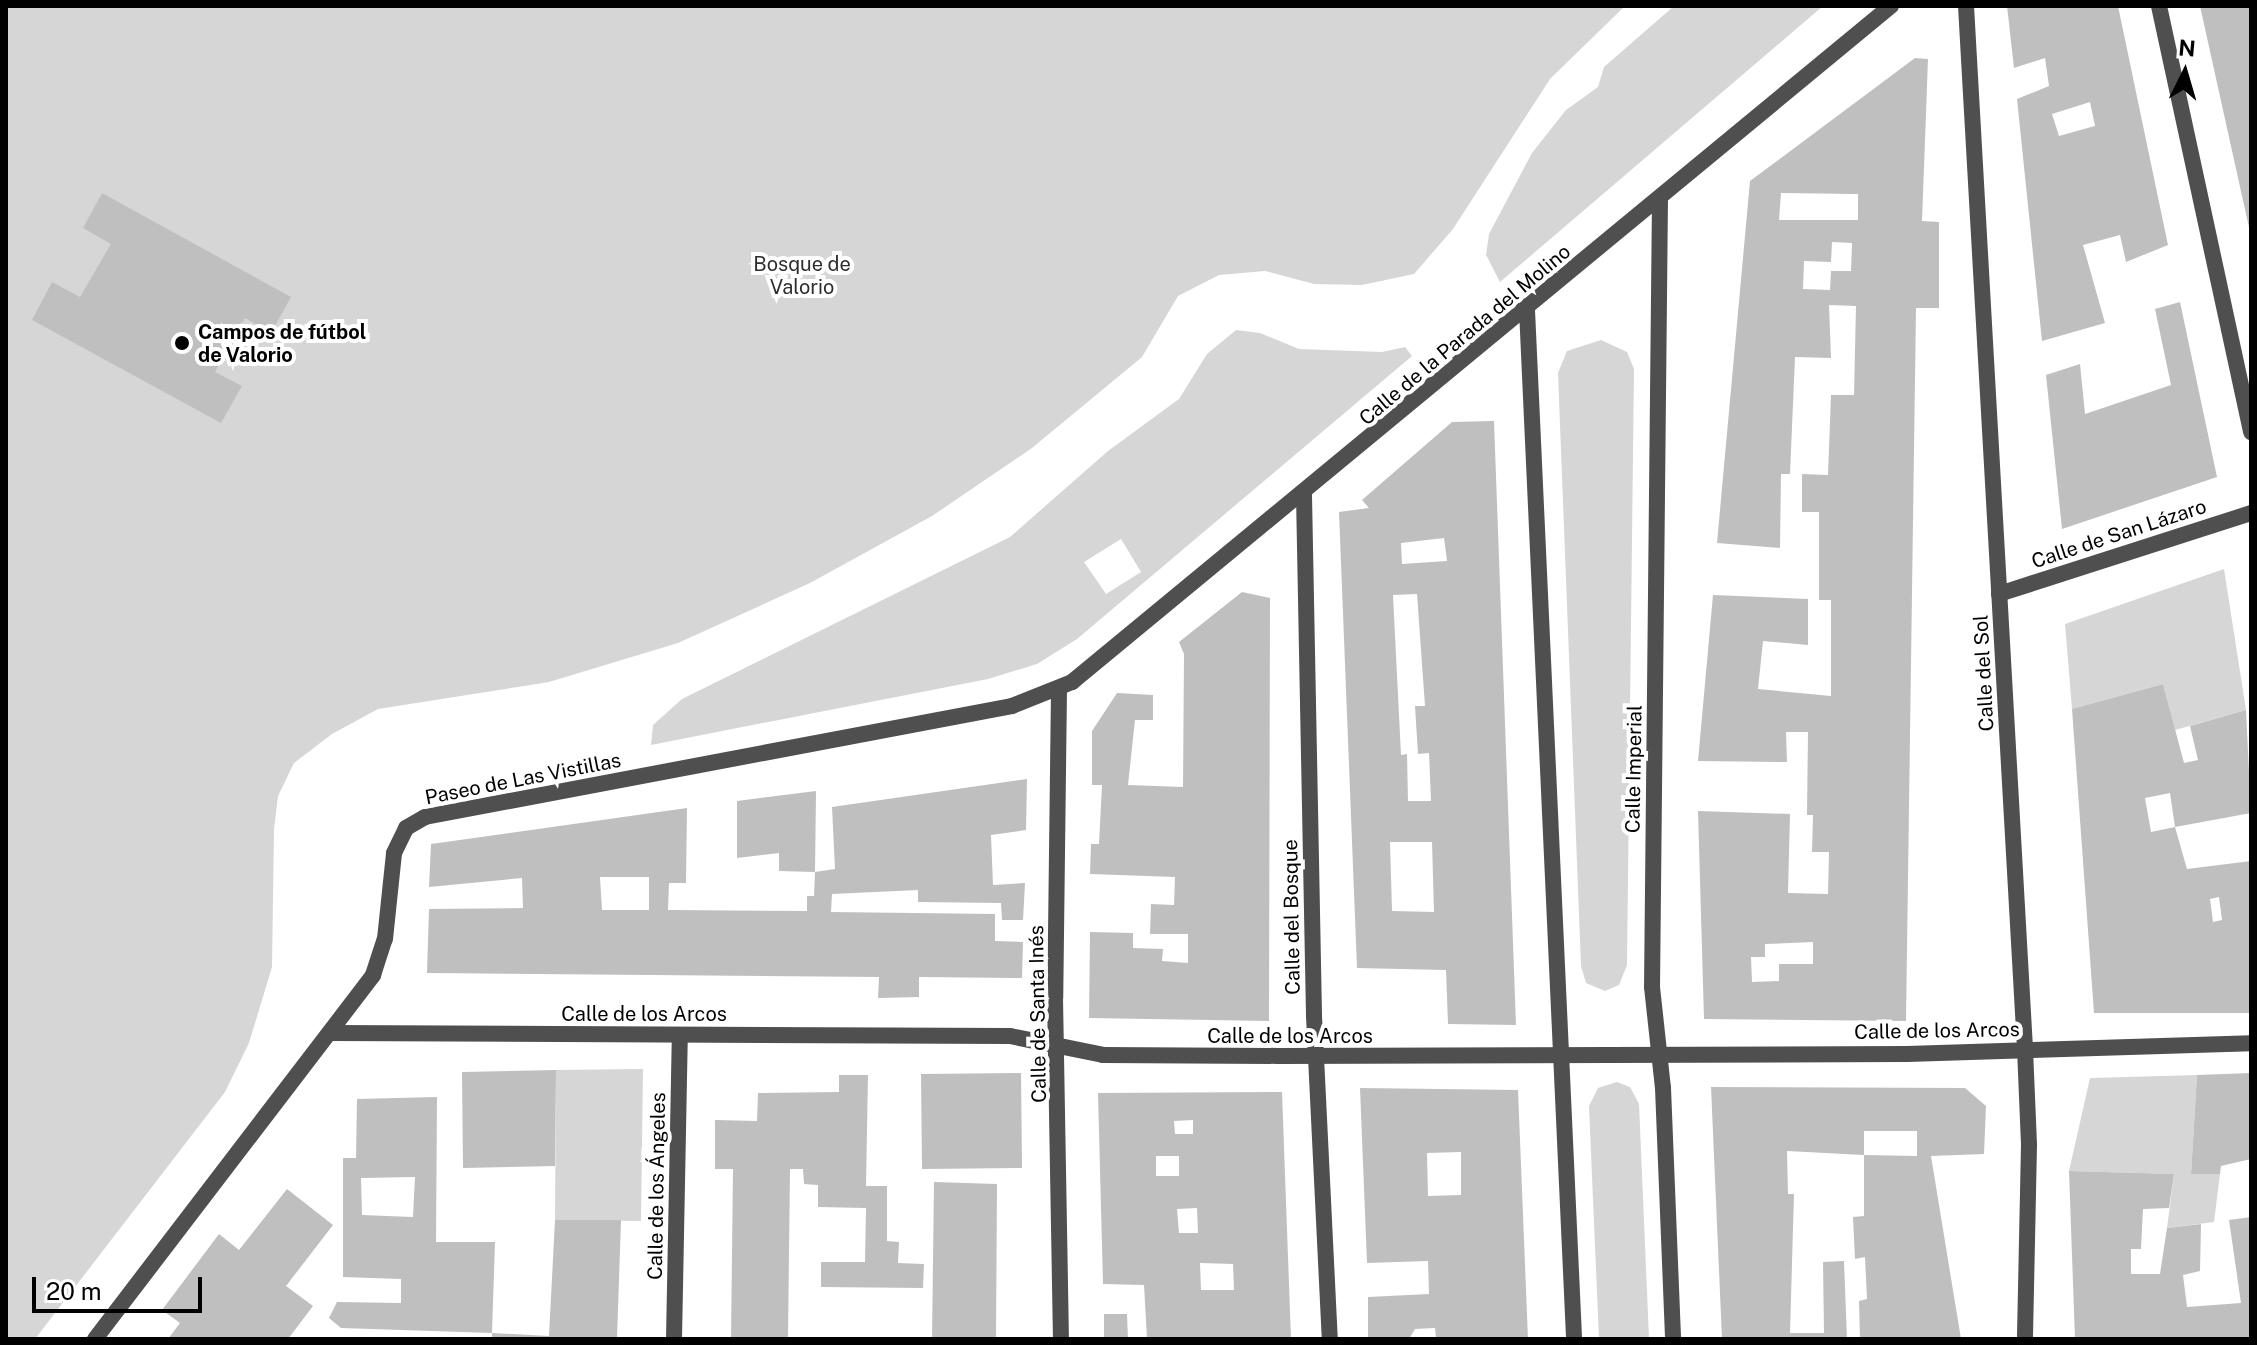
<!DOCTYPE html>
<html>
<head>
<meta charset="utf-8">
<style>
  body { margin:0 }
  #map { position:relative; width:2257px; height:1345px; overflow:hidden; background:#fff; font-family:"Public Sans",sans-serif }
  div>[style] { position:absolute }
  .green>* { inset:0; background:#d6d6d6 }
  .building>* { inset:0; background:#bfbfbf }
  .minor>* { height:16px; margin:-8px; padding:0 8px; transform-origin:8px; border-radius:8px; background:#4f4f4f }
  .dots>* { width:22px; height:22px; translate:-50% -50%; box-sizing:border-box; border:4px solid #fff; border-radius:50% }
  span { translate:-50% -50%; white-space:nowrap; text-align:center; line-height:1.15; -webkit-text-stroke:8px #fff; paint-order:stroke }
  .park-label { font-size:20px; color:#2d2d2d }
  .poi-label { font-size:20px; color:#000; font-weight:700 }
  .left { translate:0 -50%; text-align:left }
  .street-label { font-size:20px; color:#000 }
  .frame { position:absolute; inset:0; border:8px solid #000; pointer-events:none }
  .north { position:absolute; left:2145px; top:32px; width:80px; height:80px; -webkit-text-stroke:6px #fff; paint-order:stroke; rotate:5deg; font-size:22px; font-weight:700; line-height:32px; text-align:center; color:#000 }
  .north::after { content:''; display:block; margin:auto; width:28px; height:36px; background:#000; clip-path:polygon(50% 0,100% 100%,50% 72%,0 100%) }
  .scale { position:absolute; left:32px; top:1277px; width:170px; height:36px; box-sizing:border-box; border:4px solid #000; border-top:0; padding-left:10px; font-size:24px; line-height:28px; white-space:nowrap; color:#000; -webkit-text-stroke:6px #fff; paint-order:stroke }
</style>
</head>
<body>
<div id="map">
  <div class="green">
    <i style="clip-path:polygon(6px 6px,1625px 6px,1550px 79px,1453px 229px,1414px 274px,1362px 285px,1314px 284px,1265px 271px,1219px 275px,1178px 296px,1142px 357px,1032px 448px,932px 516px,810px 583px,678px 643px,549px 682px,378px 709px,332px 734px,294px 763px,278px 796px,274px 829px,272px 967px,249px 1043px,225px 1092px,35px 1339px,6px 1339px)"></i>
    <i style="clip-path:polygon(1674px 6px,1823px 6px,1500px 282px,1486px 255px,1489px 234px,1532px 153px,1566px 110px,1598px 87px,1604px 67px)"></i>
    <i style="clip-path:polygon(evenodd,1236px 330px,1260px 333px,1299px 349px,1382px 352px,1405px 347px,1412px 356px,1077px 639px,1037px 664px,988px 679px,651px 745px,653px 725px,682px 699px,1010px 537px,1108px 451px,1179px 399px,1207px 354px,1236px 330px,1121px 539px,1141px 572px,1106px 594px,1084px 562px,1121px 539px)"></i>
    <i style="clip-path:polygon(1601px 340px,1627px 352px,1634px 369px,1627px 965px,1619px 985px,1605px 991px,1586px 983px,1581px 966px,1558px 373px,1567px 351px)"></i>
    <i style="clip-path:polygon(2224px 569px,2246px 710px,2175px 730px,2163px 684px,2072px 709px,2065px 624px)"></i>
    <i style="clip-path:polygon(643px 1069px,641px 1221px,555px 1220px,556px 1070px)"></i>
    <i style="clip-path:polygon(2197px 1075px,2191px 1174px,2220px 1174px,2214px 1222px,2167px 1228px,2174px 1174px,2069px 1171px,2090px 1078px)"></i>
    <i style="clip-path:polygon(1617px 1082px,1630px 1087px,1639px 1104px,1649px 1339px,1599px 1339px,1589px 1106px,1598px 1088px)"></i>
  </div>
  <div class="building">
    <i style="clip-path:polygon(evenodd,2007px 6px,2118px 6px,2168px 245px,2126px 262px,2120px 235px,2083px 245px,2105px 323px,2042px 341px,2017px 99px,2049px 86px,2045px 58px,2014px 68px,2007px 6px,2090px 102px,2095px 126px,2059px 136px,2052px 114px,2090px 102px)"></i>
    <i style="clip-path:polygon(2200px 6px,2251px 6px,2251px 232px,2250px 232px)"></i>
    <i style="clip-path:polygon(evenodd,1915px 58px,1928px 59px,1922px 221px,1939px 222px,1939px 308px,1916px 308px,1906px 1021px,1704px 1019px,1698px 811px,1790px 814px,1788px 893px,1828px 894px,1829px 852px,1812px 852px,1813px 815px,1807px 815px,1808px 732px,1786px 732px,1787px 762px,1698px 761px,1713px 595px,1808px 599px,1808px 645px,1763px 641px,1758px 689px,1831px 696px,1831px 600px,1819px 600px,1819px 512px,1802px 512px,1802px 474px,1828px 475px,1831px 395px,1854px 395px,1856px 306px,1829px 305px,1831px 358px,1795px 357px,1790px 474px,1781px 474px,1780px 548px,1717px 543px,1750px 181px,1915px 58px,1781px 193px,1858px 194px,1858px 220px,1779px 220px,1781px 193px,1915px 58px,1832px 242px,1852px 243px,1851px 271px,1831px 271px,1830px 290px,1803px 289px,1804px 261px,1831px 262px,1832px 242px,1915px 58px,1813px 942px,1813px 964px,1779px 964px,1779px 981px,1752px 982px,1751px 957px,1765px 957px,1765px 944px,1813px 942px)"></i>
    <i style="clip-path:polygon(102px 193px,291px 297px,271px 333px,245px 318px,215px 372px,242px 386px,221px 423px,32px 320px,52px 282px,80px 297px,111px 244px,83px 228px)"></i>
    <i style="clip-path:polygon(2180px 302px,2217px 477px,2062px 529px,2046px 375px,2080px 364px,2085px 414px,2171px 385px,2155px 309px)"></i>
    <i style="clip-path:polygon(evenodd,1494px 421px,1516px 1025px,1448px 1024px,1446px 970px,1357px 968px,1339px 512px,1369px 508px,1362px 500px,1452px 422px,1494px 421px,1444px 538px,1447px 561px,1402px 564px,1401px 543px,1444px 538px,1494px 421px,1417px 594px,1425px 706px,1415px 706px,1418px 754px,1429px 753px,1431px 801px,1408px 801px,1407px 754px,1401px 755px,1393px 595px,1417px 594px,1494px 421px,1390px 842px,1432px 842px,1434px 912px,1392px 911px,1390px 842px)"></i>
    <i style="clip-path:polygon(1242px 592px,1270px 598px,1269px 1021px,1089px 1018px,1090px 932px,1133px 933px,1133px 948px,1163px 949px,1162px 961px,1188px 963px,1188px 934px,1150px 934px,1151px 904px,1174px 905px,1175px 877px,1090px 874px,1091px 844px,1099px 844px,1102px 785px,1092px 785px,1092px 731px,1117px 693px,1153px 695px,1153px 720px,1135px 720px,1128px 785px,1183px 787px,1184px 654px,1179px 642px)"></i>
    <i style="clip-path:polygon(evenodd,2163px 684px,2184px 763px,2198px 760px,2190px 726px,2246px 710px,2251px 813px,2175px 827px,2170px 793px,2145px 798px,2151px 832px,2175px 827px,2187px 869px,2251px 861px,2251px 1013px,2094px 1013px,2072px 709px,2163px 684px,2219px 897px,2222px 920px,2213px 922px,2210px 899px,2219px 897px)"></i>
    <i style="clip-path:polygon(evenodd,1027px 779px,1026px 830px,991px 835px,993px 885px,1025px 883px,1023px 920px,1002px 920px,1001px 903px,918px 902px,918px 890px,832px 894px,831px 912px,995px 914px,995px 941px,1023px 942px,1022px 978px,919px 977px,919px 997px,878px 998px,879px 977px,427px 973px,429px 909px,523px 908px,522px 878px,429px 887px,431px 844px,687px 808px,686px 883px,669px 883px,668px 910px,807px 911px,807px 896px,814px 896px,815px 872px,835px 869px,832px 807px,1027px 779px,600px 877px,649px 877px,649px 910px,602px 910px,600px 877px)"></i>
    <i style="clip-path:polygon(816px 791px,815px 872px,779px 871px,779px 853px,737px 858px,737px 801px)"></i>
    <i style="clip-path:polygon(556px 1070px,555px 1166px,463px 1168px,462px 1072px)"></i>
    <i style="clip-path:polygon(1021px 1073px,1022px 1168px,922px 1169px,921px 1074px)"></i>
    <i style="clip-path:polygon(2251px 1073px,2251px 1159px,2221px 1166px,2220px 1174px,2191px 1174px,2197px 1075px)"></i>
    <i style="clip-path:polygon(839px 1075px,868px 1075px,866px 1186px,887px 1186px,887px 1241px,899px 1242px,898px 1263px,924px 1264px,923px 1288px,821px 1287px,821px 1262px,865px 1262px,866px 1208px,818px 1207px,818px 1185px,804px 1184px,803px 1169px,790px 1169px,788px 1339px,731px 1339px,733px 1169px,715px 1169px,715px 1120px,757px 1121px,758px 1093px,839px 1092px)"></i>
    <i style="clip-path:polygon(1711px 1087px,1965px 1088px,1986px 1106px,1984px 1154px,1931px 1156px,1961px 1339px,1860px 1339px,1859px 1301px,1867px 1299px,1865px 1257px,1855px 1259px,1853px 1217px,1864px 1216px,1864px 1155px,1917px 1156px,1917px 1131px,1864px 1131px,1864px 1155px,1787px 1151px,1788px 1194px,1794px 1194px,1790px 1333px,1824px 1333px,1823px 1262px,1844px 1261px,1847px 1339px,1722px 1339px)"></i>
    <i style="clip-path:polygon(evenodd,1360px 1088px,1518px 1090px,1528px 1339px,1436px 1339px,1435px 1328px,1415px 1329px,1409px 1339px,1368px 1339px,1368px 1297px,1429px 1294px,1428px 1261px,1367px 1263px,1360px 1088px,1461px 1152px,1461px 1195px,1428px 1196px,1427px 1153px,1461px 1152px)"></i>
    <i style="clip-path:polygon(evenodd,1282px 1092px,1291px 1339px,1147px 1339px,1144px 1285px,1103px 1284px,1098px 1093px,1282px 1092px,1193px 1120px,1193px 1134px,1175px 1134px,1174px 1121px,1193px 1120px,1282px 1092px,1156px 1156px,1179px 1156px,1179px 1176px,1156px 1176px,1156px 1156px,1282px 1092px,1197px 1208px,1198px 1233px,1179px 1233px,1177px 1209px,1197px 1208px,1282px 1092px,1200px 1263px,1233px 1264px,1234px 1290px,1201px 1290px,1200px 1263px)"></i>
    <i style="clip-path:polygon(evenodd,437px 1097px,436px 1242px,495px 1242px,492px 1333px,549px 1336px,555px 1220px,621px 1220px,617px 1339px,492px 1339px,492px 1333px,341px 1328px,329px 1318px,337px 1302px,401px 1303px,401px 1279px,343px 1277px,343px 1158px,356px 1158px,357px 1099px,437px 1097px,415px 1177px,413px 1217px,362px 1215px,361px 1178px,415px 1177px)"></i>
    <i style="clip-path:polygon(2069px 1171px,2174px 1174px,2169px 1208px,2143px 1209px,2141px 1249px,2131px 1249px,2131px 1274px,2160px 1274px,2167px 1228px,2201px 1224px,2200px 1271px,2183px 1275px,2187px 1307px,2241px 1303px,2229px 1220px,2251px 1217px,2251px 1339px,2075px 1339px)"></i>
    <i style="clip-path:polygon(934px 1182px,997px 1184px,996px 1339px,932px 1339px)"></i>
    <i style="clip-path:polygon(287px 1189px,333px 1225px,286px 1286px,313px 1306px,288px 1339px,168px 1339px,180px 1323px,162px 1310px,219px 1234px,239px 1250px)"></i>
    <i style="clip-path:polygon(1104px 1314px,1127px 1314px,1128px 1339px,1104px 1339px)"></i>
  </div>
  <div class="minor">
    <i style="left:1966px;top:6px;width:1045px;rotate:86.76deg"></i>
    <i style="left:2025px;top:1049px;width:96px;rotate:87.6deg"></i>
    <i style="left:2029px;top:1145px;width:194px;rotate:91.2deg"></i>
    <i style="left:2159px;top:6px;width:436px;rotate:77.8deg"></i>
    <i style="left:1660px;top:198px;width:789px;rotate:90.58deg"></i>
    <i style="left:1652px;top:987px;width:102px;rotate:83.8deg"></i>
    <i style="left:1663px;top:1088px;width:251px;rotate:87.7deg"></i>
    <i style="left:1527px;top:310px;width:1030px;rotate:87.38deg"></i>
    <i style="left:1304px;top:495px;width:521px;rotate:88.9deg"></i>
    <i style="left:1314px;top:1016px;width:323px;rotate:87.2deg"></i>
    <i style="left:1999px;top:594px;width:265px;rotate:-17.8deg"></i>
    <i style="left:1059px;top:689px;width:309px;rotate:90.7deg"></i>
    <i style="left:1055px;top:998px;width:341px;rotate:89deg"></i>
    <i style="left:330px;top:1033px;width:680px;rotate:0.25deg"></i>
    <i style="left:1010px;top:1036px;width:95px;rotate:11.5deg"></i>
    <i style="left:1103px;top:1055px;width:176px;rotate:0.3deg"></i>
    <i style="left:1279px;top:1056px;width:628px;rotate:-0.18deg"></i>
    <i style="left:1907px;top:1054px;width:344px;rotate:-1.8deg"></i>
    <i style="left:95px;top:1339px;width:458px;rotate:-52.6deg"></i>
    <i style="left:373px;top:975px;width:38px;rotate:-72deg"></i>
    <i style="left:385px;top:939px;width:86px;rotate:-84deg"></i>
    <i style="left:394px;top:853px;width:28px;rotate:-64deg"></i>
    <i style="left:406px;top:828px;width:22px;rotate:-30deg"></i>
    <i style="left:425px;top:817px;width:597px;rotate:-10.71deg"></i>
    <i style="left:1012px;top:706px;width:65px;rotate:-21.8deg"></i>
    <i style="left:1072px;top:682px;width:1062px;rotate:-39.54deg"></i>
    <i style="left:674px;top:1339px;width:304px;rotate:-88.9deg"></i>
  </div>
  <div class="dots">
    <i style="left:182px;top:343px;background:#000"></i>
  </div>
  <div class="park-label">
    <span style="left:802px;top:276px">Bosque de<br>Valorio</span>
  </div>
  <div class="poi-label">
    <span class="left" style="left:198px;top:344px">Campos de fútbol<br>de Valorio</span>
  </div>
  <div class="street-label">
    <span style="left:1465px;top:335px;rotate:-40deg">Calle de la Parada del Molino</span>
    <span style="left:2119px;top:534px;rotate:-18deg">Calle de San Lázaro</span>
    <span style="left:1984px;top:673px;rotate:-93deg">Calle del Sol</span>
    <span style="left:1634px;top:769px;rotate:-89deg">Calle Imperial</span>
    <span style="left:523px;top:779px;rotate:-11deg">Paseo de Las Vistillas</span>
    <span style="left:1292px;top:917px;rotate:-91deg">Calle del Bosque</span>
    <span style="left:644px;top:1014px">Calle de los Arcos</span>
    <span style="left:1038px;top:1014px;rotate:-91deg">Calle de Santa Inés</span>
    <span style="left:1937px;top:1031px;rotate:-1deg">Calle de los Arcos</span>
    <span style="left:1290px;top:1036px">Calle de los Arcos</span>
    <span style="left:657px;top:1186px;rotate:-89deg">Calle de los Ángeles</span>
  </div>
  <div class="frame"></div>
  <div class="north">N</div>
  <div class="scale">20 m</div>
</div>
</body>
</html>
